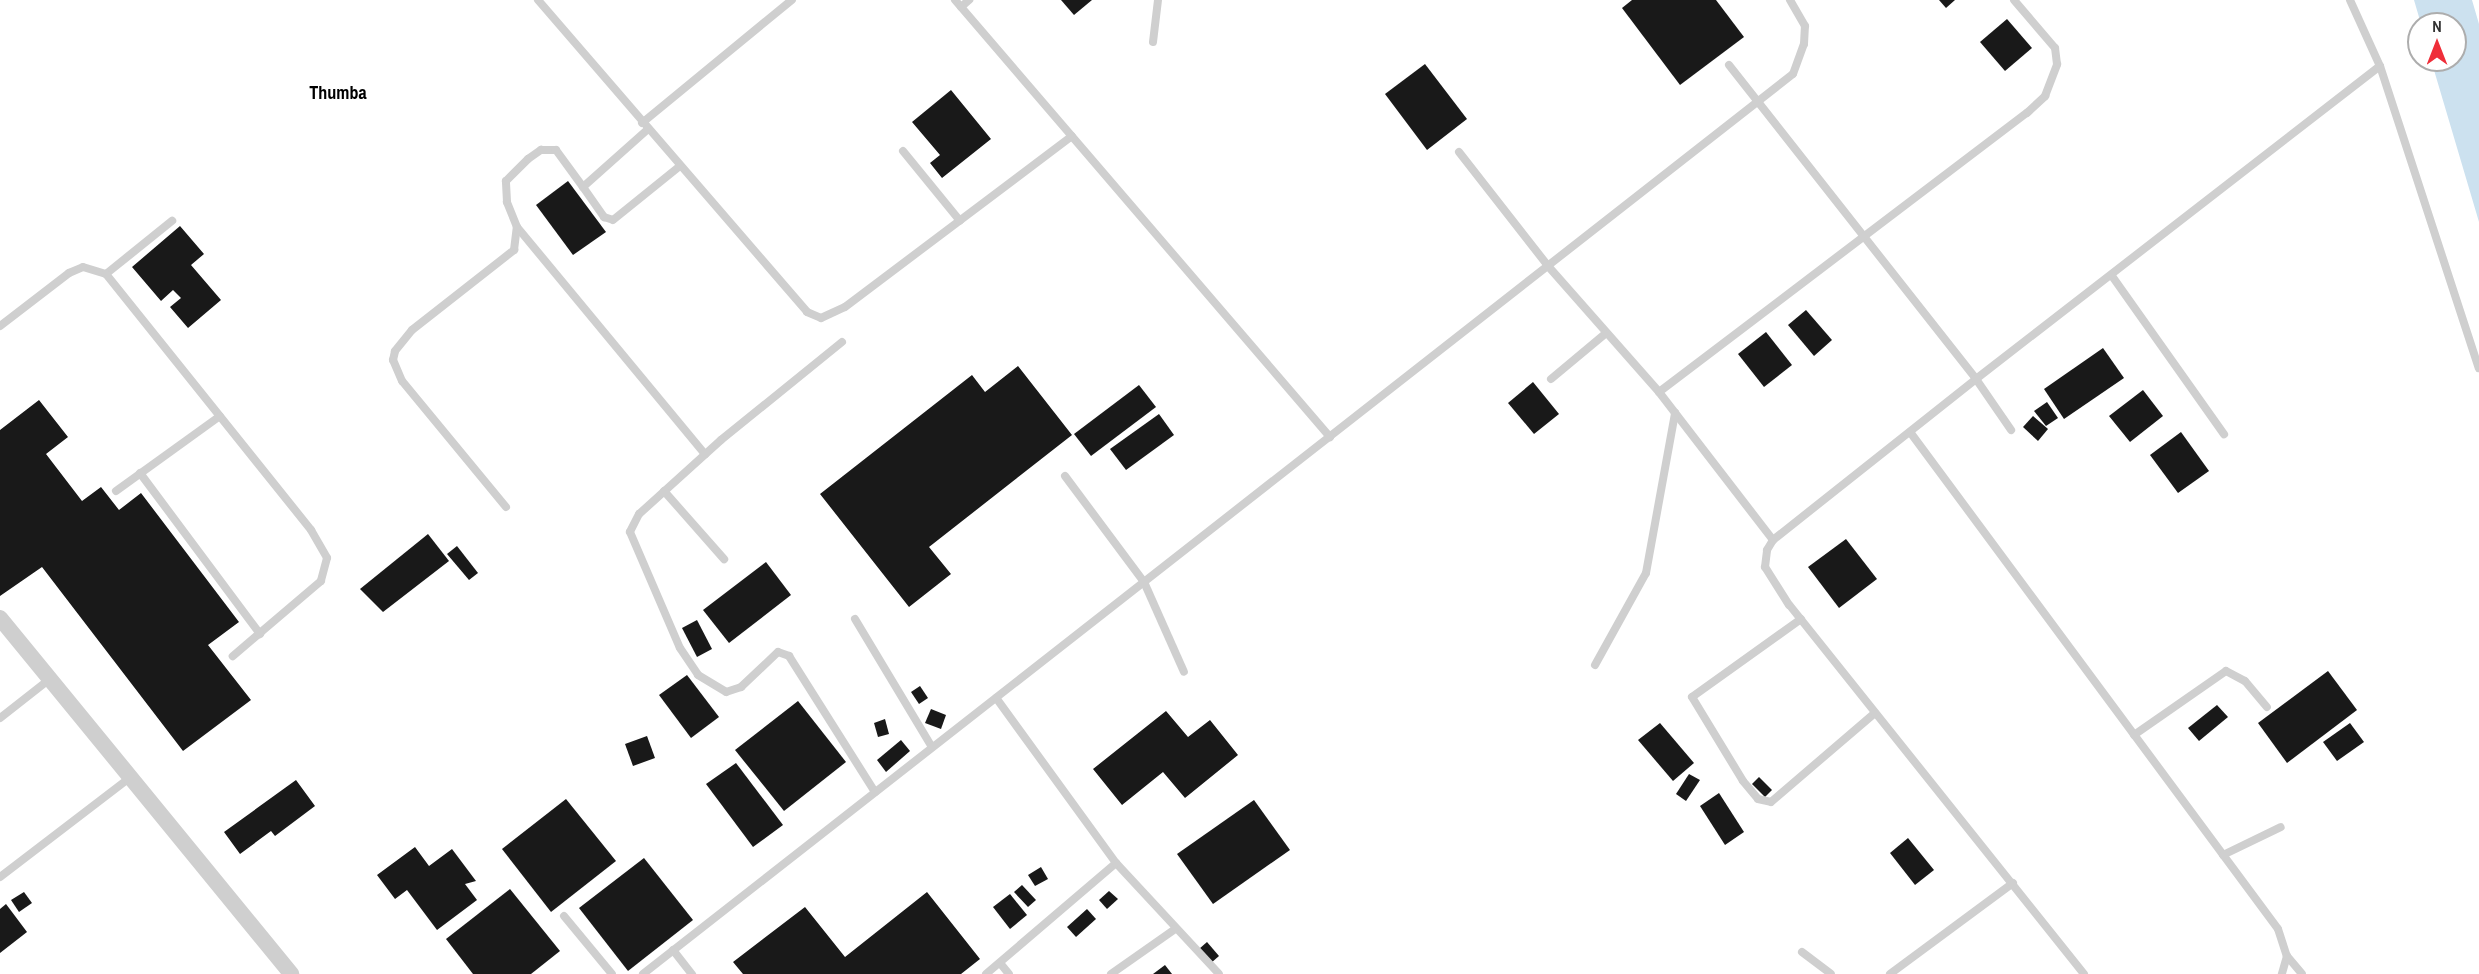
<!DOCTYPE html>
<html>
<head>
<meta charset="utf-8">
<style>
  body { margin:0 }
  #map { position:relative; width:2479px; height:974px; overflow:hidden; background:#fff; font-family:"Archivo Narrow",sans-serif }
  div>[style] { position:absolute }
  .water>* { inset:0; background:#cce1ef }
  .building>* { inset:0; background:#191919 }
  .service>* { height:8px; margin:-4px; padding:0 4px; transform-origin:4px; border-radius:4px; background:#cfcfcf }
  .minor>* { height:16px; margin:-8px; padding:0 8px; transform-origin:8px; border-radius:8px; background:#cfcfcf }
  span { translate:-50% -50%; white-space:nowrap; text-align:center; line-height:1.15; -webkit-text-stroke:6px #fff; paint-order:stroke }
  .quarter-label { font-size:18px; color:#000; font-weight:700 }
  .north { position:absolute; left:2407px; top:12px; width:60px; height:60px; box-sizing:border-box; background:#fff; border:2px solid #adadad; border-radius:50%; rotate:0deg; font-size:16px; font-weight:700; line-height:24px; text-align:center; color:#323232 }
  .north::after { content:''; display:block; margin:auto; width:21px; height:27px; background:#ef2e39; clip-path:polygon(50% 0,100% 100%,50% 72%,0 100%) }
</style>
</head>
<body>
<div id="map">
  <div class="water">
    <i style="clip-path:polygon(2414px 0,2472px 0,2479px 24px,2479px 222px,2431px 60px,2455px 60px,2455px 24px,2421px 24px)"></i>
  </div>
  <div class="building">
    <i style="clip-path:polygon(1061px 0,1092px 0,1074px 15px)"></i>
    <i style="clip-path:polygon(1632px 0,1716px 0,1744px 37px,1680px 85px,1622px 8px)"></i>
    <i style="clip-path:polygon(1939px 0,1955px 0,1946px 8px)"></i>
    <i style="clip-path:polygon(2007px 19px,2032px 48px,2005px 71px,1980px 42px)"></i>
    <i style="clip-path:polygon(1425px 64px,1467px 119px,1427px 150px,1385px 94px)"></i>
    <i style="clip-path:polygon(951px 90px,991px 139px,942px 178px,930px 163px,940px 155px,912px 122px)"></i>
    <i style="clip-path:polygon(568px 181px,606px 232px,573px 255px,536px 205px)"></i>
    <i style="clip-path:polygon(180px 226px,204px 254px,191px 265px,221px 300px,188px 328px,170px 307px,181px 298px,173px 290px,161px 301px,132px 267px)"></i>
    <i style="clip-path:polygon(1806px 310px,1832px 340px,1814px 356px,1788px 325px)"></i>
    <i style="clip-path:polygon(1766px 332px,1792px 365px,1764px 387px,1738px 354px)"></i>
    <i style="clip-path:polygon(2103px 348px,2124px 378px,2064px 419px,2044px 389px)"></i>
    <i style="clip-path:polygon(1018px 366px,1072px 435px,929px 547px,951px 574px,909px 607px,820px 494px,972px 375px,985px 392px)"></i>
    <i style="clip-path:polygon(1533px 382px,1559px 414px,1534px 434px,1508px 403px)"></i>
    <i style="clip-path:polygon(1139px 385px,1156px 407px,1091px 456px,1074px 434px)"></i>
    <i style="clip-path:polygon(2143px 390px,2163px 416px,2130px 442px,2109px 416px)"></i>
    <i style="clip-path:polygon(39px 400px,68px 437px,46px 454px,82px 501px,101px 487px,119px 510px,141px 493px,239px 622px,208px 645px,251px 700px,183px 751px,42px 567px,0 596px,0 430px)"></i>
    <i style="clip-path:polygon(2047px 402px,2058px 418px,2046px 426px,2034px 411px)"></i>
    <i style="clip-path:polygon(1159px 414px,1174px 435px,1126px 470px,1110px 449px)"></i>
    <i style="clip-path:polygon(2033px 416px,2048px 429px,2038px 441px,2023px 427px)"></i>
    <i style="clip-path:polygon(2181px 432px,2209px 471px,2178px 493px,2150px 455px)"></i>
    <i style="clip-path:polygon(428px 534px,449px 561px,383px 612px,360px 589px)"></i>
    <i style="clip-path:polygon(1846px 539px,1877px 579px,1839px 608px,1808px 567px)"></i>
    <i style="clip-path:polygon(457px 546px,478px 573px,469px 580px,447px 554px)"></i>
    <i style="clip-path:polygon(766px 562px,791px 595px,729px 643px,703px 610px)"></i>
    <i style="clip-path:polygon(697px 620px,712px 649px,697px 657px,682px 628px)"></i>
    <i style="clip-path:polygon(2328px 671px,2357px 710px,2287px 763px,2258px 723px)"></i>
    <i style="clip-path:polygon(687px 675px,719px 717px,691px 738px,659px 695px)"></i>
    <i style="clip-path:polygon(920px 686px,928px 698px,919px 704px,911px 692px)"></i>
    <i style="clip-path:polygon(798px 701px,846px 762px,784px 811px,735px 750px)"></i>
    <i style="clip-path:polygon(2217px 705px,2228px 717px,2199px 741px,2188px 728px)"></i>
    <i style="clip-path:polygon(931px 709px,946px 715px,941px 729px,925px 723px)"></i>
    <i style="clip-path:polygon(1166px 711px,1188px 737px,1210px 720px,1238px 755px,1185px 798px,1163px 772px,1122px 805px,1093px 769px)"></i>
    <i style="clip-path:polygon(885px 719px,889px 734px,878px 737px,874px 723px)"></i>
    <i style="clip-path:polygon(1660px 723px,1694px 763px,1673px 781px,1638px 740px)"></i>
    <i style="clip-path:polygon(2350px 723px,2364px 742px,2337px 761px,2323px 742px)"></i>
    <i style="clip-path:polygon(647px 736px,655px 758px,633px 766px,625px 744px)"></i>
    <i style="clip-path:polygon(901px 740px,910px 751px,886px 772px,877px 760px)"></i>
    <i style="clip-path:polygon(736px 763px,783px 825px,753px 847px,706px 784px)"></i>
    <i style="clip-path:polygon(1689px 774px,1700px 780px,1686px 801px,1676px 794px)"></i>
    <i style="clip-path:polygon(1759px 777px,1772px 790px,1765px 797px,1752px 784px)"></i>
    <i style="clip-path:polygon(296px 780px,315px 806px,275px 836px,271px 831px,240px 854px,224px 832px)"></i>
    <i style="clip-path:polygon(1719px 793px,1744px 832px,1725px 845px,1700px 806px)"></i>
    <i style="clip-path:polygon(566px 799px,616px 861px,551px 912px,502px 849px)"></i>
    <i style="clip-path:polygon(1254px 800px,1290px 850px,1213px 904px,1177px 854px)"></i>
    <i style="clip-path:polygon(1908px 838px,1934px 870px,1915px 885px,1890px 853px)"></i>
    <i style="clip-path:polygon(415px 847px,429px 866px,452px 849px,476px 881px,465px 884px,477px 900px,437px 930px,407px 890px,395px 899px,377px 875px)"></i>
    <i style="clip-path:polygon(644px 858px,693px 920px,628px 971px,579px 908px)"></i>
    <i style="clip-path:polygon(1041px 867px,1048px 879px,1035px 886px,1028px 875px)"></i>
    <i style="clip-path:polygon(1022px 885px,1036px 900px,1028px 907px,1014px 892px)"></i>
    <i style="clip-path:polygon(510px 889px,560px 951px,531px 974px,473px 974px,446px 939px)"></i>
    <i style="clip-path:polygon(1109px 891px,1118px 899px,1107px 909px,1099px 900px)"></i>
    <i style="clip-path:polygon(24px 892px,32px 903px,19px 912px,11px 900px)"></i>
    <i style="clip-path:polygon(927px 892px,980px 959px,961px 974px,743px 974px,733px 962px,805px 907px,845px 957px)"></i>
    <i style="clip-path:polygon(1010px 894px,1027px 915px,1010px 929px,993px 907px)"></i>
    <i style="clip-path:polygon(6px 904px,27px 932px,0 953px,0 909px)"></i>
    <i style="clip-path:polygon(1087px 909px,1096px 919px,1076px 937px,1067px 927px)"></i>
    <i style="clip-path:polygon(1207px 942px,1219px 956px,1211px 963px,1199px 949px)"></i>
    <i style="clip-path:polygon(1165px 965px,1172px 974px,1153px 974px)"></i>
  </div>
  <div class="service">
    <i style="left:538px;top:0;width:412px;rotate:49.2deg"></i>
    <i style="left:807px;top:312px;width:15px;rotate:23deg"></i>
    <i style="left:821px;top:318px;width:26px;rotate:-25deg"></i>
    <i style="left:845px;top:307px;width:284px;rotate:-37deg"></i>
    <i style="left:955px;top:0;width:576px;rotate:49.37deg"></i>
    <i style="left:2350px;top:0;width:72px;rotate:65.6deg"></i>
    <i style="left:2380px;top:66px;width:318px;rotate:71.9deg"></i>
    <i style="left:961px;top:7px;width:11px;rotate:-41deg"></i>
    <i style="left:1153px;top:42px;width:42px;rotate:-83.2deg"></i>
    <i style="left:1729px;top:65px;width:400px;rotate:51.8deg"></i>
    <i style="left:1976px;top:379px;width:62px;rotate:55.5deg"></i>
    <i style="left:642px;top:123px;width:194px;rotate:-39.4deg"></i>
    <i style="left:903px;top:151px;width:90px;rotate:50.8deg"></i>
    <i style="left:1459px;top:152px;width:145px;rotate:52deg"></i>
    <i style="left:1548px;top:266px;width:168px;rotate:48.6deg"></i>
    <i style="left:1659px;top:392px;width:187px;rotate:52.4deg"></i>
    <i style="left:583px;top:187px;width:37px;rotate:55deg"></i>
    <i style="left:604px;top:217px;width:9px;rotate:18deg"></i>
    <i style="left:613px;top:220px;width:86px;rotate:-38.9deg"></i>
    <i style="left:517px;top:227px;width:295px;rotate:50.4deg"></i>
    <i style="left:106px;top:274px;width:85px;rotate:-38.8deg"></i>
    <i style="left:2112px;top:276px;width:194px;rotate:54.7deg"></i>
    <i style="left:0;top:326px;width:87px;rotate:-37.5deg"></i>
    <i style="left:69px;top:273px;width:15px;rotate:-23deg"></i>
    <i style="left:83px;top:267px;width:24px;rotate:17deg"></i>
    <i style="left:106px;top:274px;width:328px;rotate:51.3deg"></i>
    <i style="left:311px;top:530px;width:32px;rotate:60deg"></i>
    <i style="left:327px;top:558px;width:24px;rotate:105deg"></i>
    <i style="left:321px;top:581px;width:116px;rotate:139.6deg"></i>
    <i style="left:842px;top:342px;width:156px;rotate:141deg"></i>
    <i style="left:721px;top:440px;width:110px;rotate:137.9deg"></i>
    <i style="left:639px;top:514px;width:20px;rotate:117deg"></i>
    <i style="left:630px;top:532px;width:126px;rotate:66.7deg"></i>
    <i style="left:680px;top:648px;width:32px;rotate:56deg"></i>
    <i style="left:698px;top:675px;width:33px;rotate:31deg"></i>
    <i style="left:726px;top:692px;width:16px;rotate:-18deg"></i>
    <i style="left:741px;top:687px;width:51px;rotate:-43.4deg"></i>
    <i style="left:778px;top:652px;width:12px;rotate:20deg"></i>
    <i style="left:789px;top:656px;width:161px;rotate:57.7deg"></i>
    <i style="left:1551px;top:379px;width:70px;rotate:-39.8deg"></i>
    <i style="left:1659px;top:392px;width:462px;rotate:-37.2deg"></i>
    <i style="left:2027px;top:113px;width:25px;rotate:-43deg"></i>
    <i style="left:2045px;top:96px;width:34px;rotate:-69deg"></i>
    <i style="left:2057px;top:64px;width:16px;rotate:-97deg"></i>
    <i style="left:2055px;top:48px;width:63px;rotate:-130.5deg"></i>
    <i style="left:1910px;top:432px;width:618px;rotate:53.48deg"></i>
    <i style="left:2278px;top:929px;width:28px;rotate:72deg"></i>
    <i style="left:2287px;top:956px;width:19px;rotate:106deg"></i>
    <i style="left:140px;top:473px;width:201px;rotate:53.3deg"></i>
    <i style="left:1065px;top:476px;width:132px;rotate:53.3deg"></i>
    <i style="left:1144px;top:582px;width:98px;rotate:66deg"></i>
    <i style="left:116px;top:491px;width:128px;rotate:-35.8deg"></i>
    <i style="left:664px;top:491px;width:91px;rotate:48.6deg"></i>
    <i style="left:506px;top:507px;width:163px;rotate:-129.5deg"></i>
    <i style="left:402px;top:381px;width:23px;rotate:-113deg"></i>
    <i style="left:393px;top:360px;width:9px;rotate:-77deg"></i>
    <i style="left:395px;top:351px;width:27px;rotate:-51deg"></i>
    <i style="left:412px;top:330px;width:130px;rotate:-38.1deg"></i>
    <i style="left:514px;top:250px;width:23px;rotate:-83deg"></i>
    <i style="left:517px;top:227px;width:27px;rotate:-112deg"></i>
    <i style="left:507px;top:202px;width:21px;rotate:-93deg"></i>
    <i style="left:506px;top:181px;width:31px;rotate:-45deg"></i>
    <i style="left:528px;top:159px;width:16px;rotate:-35deg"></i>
    <i style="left:541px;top:150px;width:15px"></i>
    <i style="left:556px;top:150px;width:46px;rotate:53.9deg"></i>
    <i style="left:583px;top:187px;width:87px;rotate:-41.7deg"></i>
    <i style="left:855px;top:619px;width:149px;rotate:59deg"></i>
    <i style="left:1801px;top:619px;width:134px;rotate:144.4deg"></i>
    <i style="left:1692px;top:697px;width:98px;rotate:58.7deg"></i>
    <i style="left:1743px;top:781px;width:23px;rotate:50deg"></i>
    <i style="left:1758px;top:799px;width:13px;rotate:13deg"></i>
    <i style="left:1771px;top:802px;width:137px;rotate:-40.6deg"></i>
    <i style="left:1595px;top:665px;width:105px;rotate:-61deg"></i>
    <i style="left:1646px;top:573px;width:163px;rotate:-79.7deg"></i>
    <i style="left:0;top:718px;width:63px;rotate:-38deg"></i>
    <i style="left:2134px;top:735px;width:112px;rotate:-34.8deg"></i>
    <i style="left:2226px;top:671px;width:21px;rotate:28deg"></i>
    <i style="left:2245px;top:681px;width:34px;rotate:50deg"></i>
    <i style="left:2223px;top:855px;width:64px;rotate:-25.8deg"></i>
    <i style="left:1116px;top:863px;width:151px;rotate:47.1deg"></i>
    <i style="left:0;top:877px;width:166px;rotate:-37.4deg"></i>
    <i style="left:564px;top:916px;width:75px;rotate:50.4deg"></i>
    <i style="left:673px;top:950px;width:31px;rotate:52deg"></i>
    <i style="left:1802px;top:952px;width:36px;rotate:37deg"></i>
    <i style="left:2287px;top:956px;width:23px;rotate:50deg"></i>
    <i style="left:1000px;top:963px;width:14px;rotate:51deg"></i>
    <i style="left:643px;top:974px;width:1460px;rotate:-38.05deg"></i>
    <i style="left:1793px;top:74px;width:32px;rotate:-70deg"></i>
    <i style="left:1804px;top:44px;width:18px;rotate:-87deg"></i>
    <i style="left:1805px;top:26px;width:30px;rotate:-120deg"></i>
    <i style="left:986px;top:974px;width:171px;rotate:-40.5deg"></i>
    <i style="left:1116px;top:863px;width:204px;rotate:-126deg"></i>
    <i style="left:1111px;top:974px;width:78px;rotate:-35.1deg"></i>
    <i style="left:1890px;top:974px;width:153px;rotate:-36.5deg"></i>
    <i style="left:2084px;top:974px;width:472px;rotate:-128.6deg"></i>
    <i style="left:1789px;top:605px;width:45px;rotate:-122.3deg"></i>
    <i style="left:1765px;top:567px;width:17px;rotate:-83deg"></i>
    <i style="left:1767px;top:550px;width:12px;rotate:-59deg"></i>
    <i style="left:1773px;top:540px;width:259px;rotate:-38.4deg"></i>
    <i style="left:1976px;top:379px;width:511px;rotate:-37.77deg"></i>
  </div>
  <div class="minor">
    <i style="left:0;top:618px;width:460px;rotate:50.7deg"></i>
  </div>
  <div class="quarter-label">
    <span style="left:338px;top:93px">Thumba</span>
  </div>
  <div class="north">N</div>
</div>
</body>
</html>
